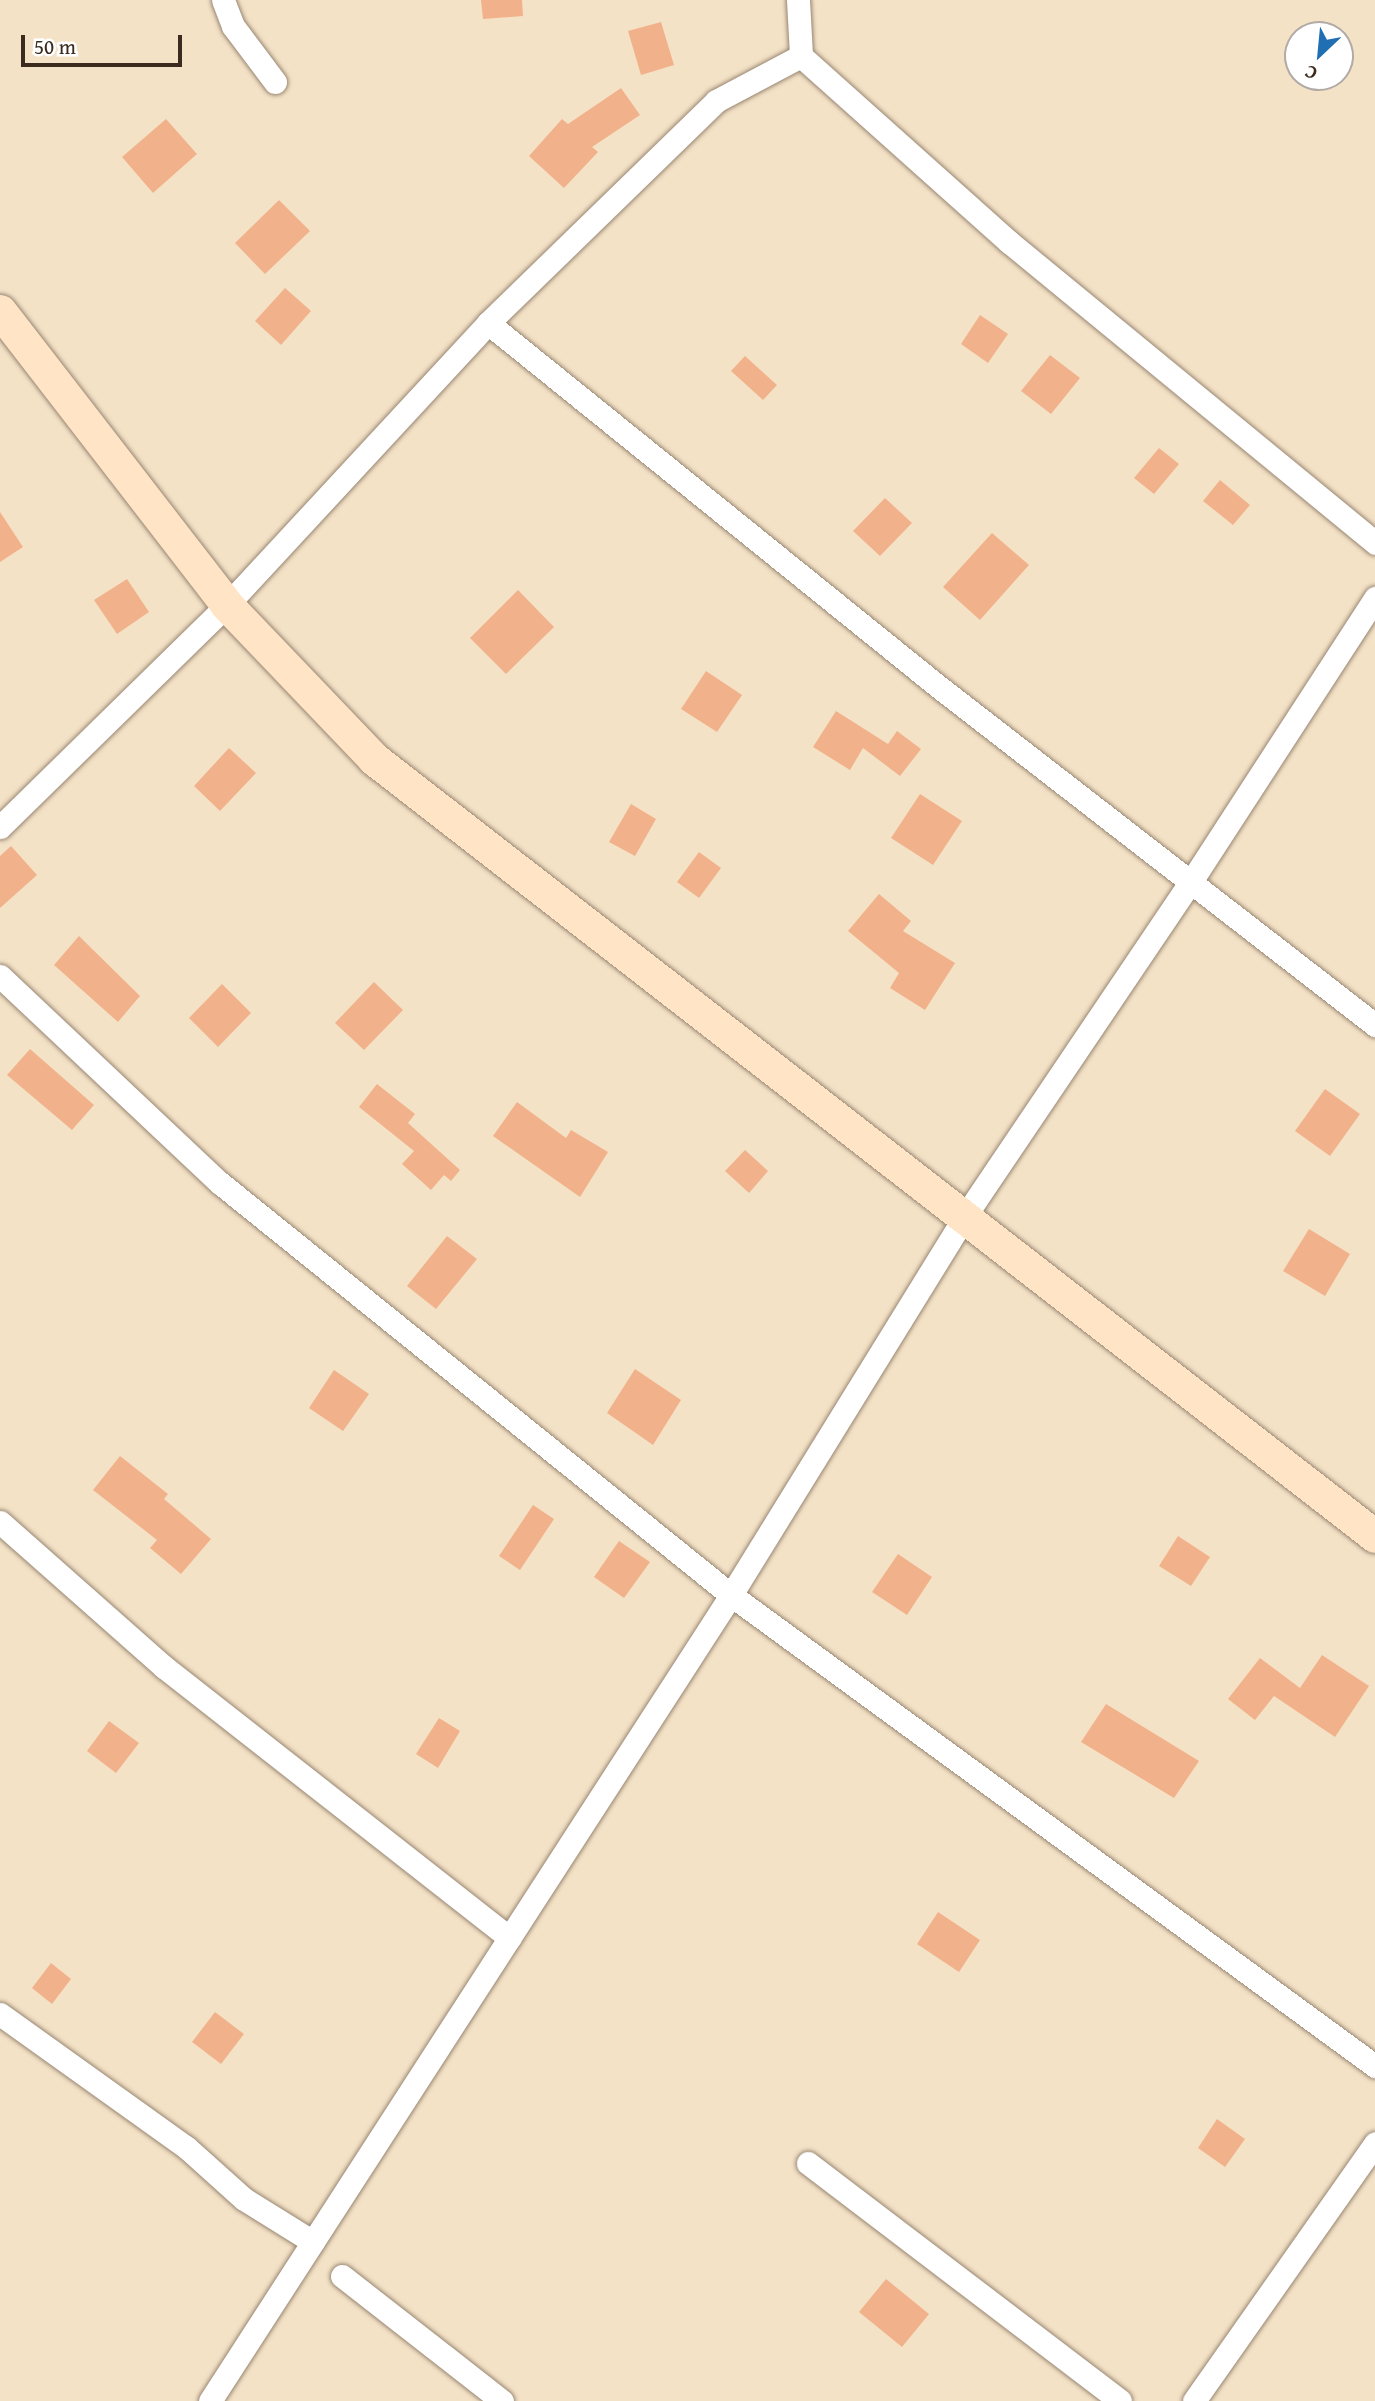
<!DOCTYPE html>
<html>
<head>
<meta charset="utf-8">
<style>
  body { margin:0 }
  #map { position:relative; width:1375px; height:2401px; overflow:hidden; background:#f4e2c7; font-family:"Gentium Book Plus",serif }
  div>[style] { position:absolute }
  .building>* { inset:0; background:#f1b28b }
  .roads { filter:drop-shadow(0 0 2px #988672) drop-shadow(0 0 2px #988672) }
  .street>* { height:23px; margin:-11.5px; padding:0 11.5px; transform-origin:11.5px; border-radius:11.5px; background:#fff }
  .secondary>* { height:33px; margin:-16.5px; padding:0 16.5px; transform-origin:16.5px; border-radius:16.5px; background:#ffe4c6 }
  span { translate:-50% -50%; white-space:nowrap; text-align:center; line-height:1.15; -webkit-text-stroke:5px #fff; paint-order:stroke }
  .north { position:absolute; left:1284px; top:21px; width:70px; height:70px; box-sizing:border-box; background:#fff; border:2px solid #b1aaa5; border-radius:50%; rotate:206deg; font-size:19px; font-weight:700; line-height:28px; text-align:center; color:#3b2a1e }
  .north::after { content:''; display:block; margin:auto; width:24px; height:32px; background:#1f6fb2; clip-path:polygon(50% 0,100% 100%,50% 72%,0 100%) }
  .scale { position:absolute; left:21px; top:35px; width:161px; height:32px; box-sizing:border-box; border:4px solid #3b2a1e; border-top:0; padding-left:9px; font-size:21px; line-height:24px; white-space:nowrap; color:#3b2a1e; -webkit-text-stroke:5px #fff; paint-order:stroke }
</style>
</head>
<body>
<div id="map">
  <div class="building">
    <i style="clip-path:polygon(481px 0,522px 0,523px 16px,483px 19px)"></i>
    <i style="clip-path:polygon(661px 22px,674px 65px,641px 75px,628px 31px)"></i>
    <i style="clip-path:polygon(621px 88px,640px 115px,592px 147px,598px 152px,564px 188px,529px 156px,562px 119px,568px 124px)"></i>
    <i style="clip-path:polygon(166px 119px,197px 154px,153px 193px,122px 157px)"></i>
    <i style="clip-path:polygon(279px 200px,310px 231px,265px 274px,235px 243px)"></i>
    <i style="clip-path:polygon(285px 288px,311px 311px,281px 345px,255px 321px)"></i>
    <i style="clip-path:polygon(980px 315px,1008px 334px,988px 363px,961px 344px)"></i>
    <i style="clip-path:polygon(1050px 355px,1080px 378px,1051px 414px,1021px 391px)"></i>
    <i style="clip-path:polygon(745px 356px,777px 385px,763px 400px,731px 371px)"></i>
    <i style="clip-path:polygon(1159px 448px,1179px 464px,1154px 494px,1134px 478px)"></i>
    <i style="clip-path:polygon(1220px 480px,1250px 505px,1233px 525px,1203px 501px)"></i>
    <i style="clip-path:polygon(885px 498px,912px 523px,880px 556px,853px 531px)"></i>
    <i style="clip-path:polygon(0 512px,23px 547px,0 562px)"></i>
    <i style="clip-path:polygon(992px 533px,1029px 565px,980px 620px,943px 587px)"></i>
    <i style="clip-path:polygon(127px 579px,149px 612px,117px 634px,94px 600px)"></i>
    <i style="clip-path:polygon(518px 590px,554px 627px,506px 674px,470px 638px)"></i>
    <i style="clip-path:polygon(706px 671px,742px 695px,717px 732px,681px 709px)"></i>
    <i style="clip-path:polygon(836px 711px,888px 744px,897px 731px,921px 749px,900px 776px,863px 748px,850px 770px,813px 747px)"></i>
    <i style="clip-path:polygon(229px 748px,256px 773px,220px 811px,194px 786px)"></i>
    <i style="clip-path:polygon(920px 794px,962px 821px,933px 865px,891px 838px)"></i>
    <i style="clip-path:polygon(631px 804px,656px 819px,635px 856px,609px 842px)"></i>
    <i style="clip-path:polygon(11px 846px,37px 875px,0 908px,0 856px)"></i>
    <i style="clip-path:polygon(699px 852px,721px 868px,699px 898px,677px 882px)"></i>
    <i style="clip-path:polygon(879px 894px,911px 921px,903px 931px,955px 963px,925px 1010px,890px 988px,899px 973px,848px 931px)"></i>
    <i style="clip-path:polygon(79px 936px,140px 996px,118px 1022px,54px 965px)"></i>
    <i style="clip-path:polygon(374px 982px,403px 1010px,364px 1050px,335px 1023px)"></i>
    <i style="clip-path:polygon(222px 984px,251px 1013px,218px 1047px,189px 1018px)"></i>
    <i style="clip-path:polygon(30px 1049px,94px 1105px,72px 1130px,7px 1075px)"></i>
    <i style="clip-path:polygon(377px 1084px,415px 1114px,408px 1123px,460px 1170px,451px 1181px,444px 1175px,431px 1190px,402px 1164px,414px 1151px,359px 1107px)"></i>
    <i style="clip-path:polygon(1325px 1089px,1360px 1114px,1330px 1156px,1295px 1131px)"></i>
    <i style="clip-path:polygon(517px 1102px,566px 1138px,571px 1130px,608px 1152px,580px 1197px,493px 1136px)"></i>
    <i style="clip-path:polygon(745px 1150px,768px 1171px,749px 1193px,725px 1171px)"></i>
    <i style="clip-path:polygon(1309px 1229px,1350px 1254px,1325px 1296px,1283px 1271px)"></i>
    <i style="clip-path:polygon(447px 1236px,477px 1259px,436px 1309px,407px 1286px)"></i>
    <i style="clip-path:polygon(635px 1369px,681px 1400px,653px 1445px,607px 1413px)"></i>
    <i style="clip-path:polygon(334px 1370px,369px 1394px,343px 1431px,309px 1408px)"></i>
    <i style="clip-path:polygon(120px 1456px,168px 1494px,164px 1499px,211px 1539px,181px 1574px,150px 1548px,157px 1540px,93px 1490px)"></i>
    <i style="clip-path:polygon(533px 1505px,554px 1519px,520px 1570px,499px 1556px)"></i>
    <i style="clip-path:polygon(1178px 1536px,1210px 1557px,1191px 1586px,1159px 1566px)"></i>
    <i style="clip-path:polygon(619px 1541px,650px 1562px,624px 1598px,594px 1577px)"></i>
    <i style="clip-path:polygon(898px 1554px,932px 1577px,907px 1615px,872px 1592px)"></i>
    <i style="clip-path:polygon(1322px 1655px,1369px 1686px,1335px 1737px,1274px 1696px,1255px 1720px,1228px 1699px,1260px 1658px,1300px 1688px)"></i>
    <i style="clip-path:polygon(1106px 1704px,1199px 1761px,1174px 1798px,1081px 1742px)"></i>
    <i style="clip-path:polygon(439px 1718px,460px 1731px,438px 1768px,416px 1754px)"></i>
    <i style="clip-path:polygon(109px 1721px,139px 1743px,116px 1773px,87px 1751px)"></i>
    <i style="clip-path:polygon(938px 1912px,980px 1940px,959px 1972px,917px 1944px)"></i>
    <i style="clip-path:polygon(51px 1963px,71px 1979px,52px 2004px,32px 1988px)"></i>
    <i style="clip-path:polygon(215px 2012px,244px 2034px,221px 2064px,192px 2042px)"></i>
    <i style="clip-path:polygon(1217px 2119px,1245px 2139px,1225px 2167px,1198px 2148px)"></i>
    <i style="clip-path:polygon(886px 2279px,929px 2314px,902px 2347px,859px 2312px)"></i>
  </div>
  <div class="roads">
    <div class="street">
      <i style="left:223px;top:0;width:28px;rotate:69deg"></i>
      <i style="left:233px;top:26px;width:70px;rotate:53.1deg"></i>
      <i style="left:798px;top:0;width:56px;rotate:86.9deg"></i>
      <i style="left:801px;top:56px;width:279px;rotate:41.8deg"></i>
      <i style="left:1009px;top:242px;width:474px;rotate:39.4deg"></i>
      <i style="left:488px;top:323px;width:580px;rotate:38.91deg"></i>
      <i style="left:939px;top:687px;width:552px;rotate:37.78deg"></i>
      <i style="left:0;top:827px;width:318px;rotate:-44.4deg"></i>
      <i style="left:227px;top:605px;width:384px;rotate:-47.2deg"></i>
      <i style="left:488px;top:323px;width:318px;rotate:-44.2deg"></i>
      <i style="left:716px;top:101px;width:96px;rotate:-27.9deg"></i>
      <i style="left:0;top:976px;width:302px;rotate:43.3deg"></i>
      <i style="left:220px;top:1183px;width:656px;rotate:38.88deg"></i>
      <i style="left:731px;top:1595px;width:798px;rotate:36.18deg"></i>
      <i style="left:0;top:1522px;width:219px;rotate:41.5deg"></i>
      <i style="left:164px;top:1667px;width:439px;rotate:38.1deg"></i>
      <i style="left:0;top:2014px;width:229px;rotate:35.6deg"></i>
      <i style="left:186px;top:2147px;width:78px;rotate:41.9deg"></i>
      <i style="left:244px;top:2199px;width:81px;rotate:31.9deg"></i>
      <i style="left:808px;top:2163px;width:392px;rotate:37.3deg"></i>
      <i style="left:342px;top:2276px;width:203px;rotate:38deg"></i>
      <i style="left:210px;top:2401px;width:960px;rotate:-57.12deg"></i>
      <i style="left:731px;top:1595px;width:442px;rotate:-58.3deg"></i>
      <i style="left:963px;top:1219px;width:405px;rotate:-56deg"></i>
      <i style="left:1190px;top:883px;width:340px;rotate:-57deg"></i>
      <i style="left:1194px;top:2401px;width:315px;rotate:-54.9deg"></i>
    </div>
    <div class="secondary">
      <i style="left:0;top:311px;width:371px;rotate:52.3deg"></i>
      <i style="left:227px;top:605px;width:213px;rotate:46.3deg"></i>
      <i style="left:374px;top:759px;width:1267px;rotate:37.82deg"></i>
    </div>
  </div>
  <div class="north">С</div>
  <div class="scale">50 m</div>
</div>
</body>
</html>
